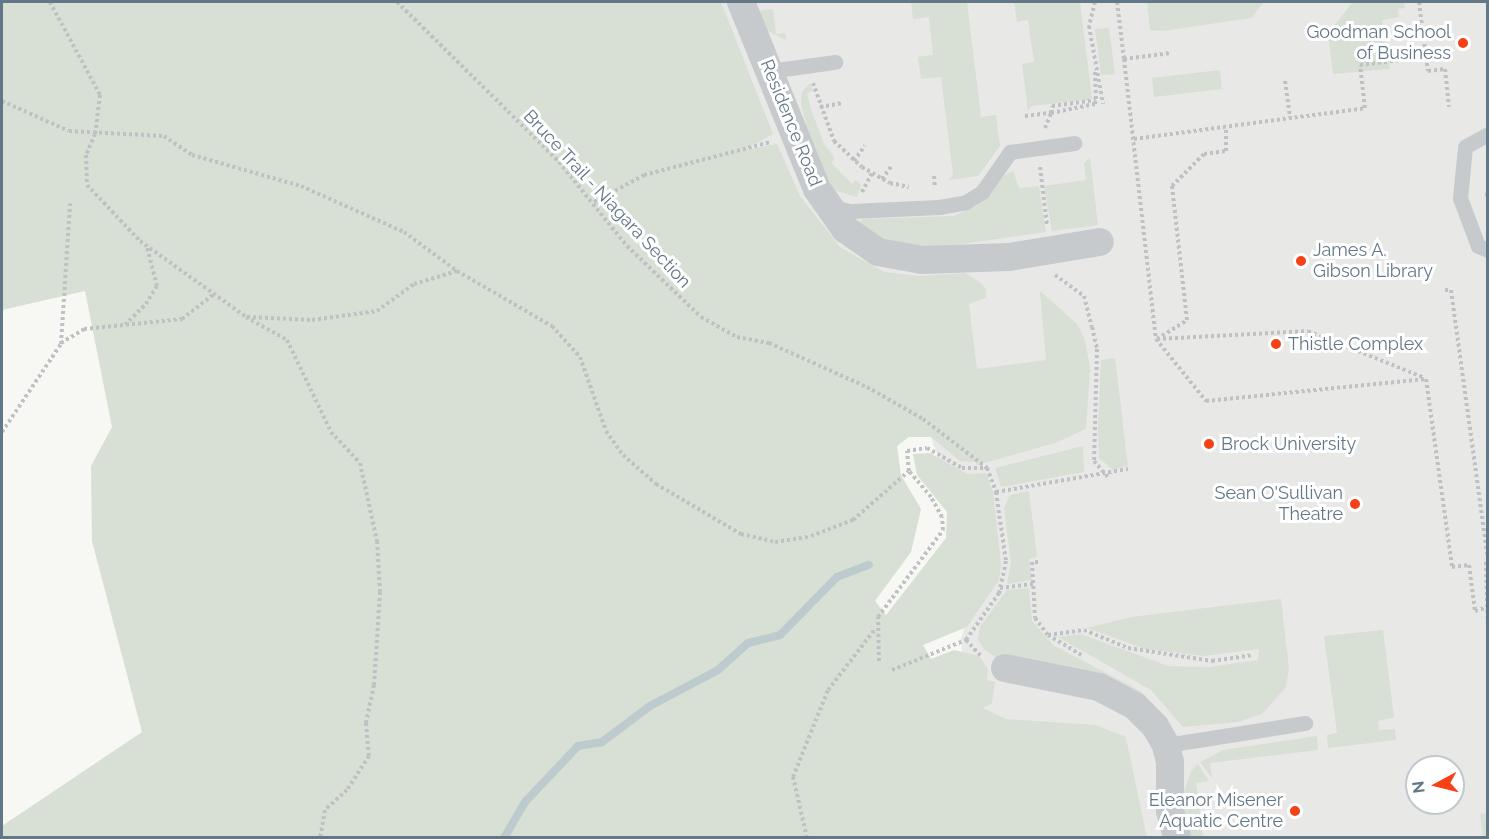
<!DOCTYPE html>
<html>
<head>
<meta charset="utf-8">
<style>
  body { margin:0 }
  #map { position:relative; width:1489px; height:839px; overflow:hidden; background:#f7f7f3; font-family:Raleway,sans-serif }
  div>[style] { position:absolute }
  .built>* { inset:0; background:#e8e8e6 }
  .green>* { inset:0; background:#d8dfd4 }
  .stream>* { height:8px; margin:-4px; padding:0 4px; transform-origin:4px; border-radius:4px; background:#bdcace }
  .path>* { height:4px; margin-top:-2px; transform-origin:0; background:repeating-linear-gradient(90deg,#bfc2c4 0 3px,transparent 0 6px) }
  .service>* { height:15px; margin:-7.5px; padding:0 7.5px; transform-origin:7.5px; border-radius:7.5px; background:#c6cacd }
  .minor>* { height:28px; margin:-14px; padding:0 14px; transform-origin:14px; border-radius:14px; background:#c6cacd }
  .dots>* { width:16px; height:16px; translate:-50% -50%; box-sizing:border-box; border:3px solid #fff; border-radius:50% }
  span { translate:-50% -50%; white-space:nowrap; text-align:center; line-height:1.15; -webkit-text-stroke:6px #fff; paint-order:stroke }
  .poi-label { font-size:18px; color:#637887 }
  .right { translate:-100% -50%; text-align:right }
  .left { translate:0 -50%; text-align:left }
  .street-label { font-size:18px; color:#637887 }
  .frame { position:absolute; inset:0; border:3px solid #637887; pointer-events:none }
  .north { position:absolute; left:1405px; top:755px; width:60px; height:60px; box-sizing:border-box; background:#fff; border:2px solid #c1c9cf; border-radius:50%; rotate:263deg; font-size:16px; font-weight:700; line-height:24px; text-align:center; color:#637887 }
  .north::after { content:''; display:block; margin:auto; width:21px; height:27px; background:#f54115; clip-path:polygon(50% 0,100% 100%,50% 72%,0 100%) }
</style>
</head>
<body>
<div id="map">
  <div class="built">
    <i style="clip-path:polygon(evenodd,628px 2px,1487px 2px,1487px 837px,1147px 837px,1126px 737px,1006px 719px,982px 708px,964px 670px,961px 639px,981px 576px,915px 393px,628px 2px,1417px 767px,1453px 767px,1453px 803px,1417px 803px,1417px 767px)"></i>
  </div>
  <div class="green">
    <i style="clip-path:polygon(2px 2px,721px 2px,773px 134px,744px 150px,777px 144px,800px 196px,840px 247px,884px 272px,920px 276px,965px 273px,981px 283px,986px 289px,986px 298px,969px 304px,977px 369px,1046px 360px,1040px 291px,1077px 324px,1085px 340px,1090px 368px,1086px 429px,1055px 443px,977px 465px,976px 462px,960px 461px,931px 437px,909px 437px,897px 446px,901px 475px,921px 509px,911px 552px,875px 601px,886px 615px,946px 538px,947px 512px,917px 475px,913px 454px,930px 453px,967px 474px,986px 473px,993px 492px,1001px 564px,999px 580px,967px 627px,923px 645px,931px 659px,954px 650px,979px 656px,988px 669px,987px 680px,995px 682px,992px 703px,983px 708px,1006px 719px,1096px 725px,1126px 737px,1147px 837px,2px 837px,2px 826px,142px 732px,92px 541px,91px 466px,112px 427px,85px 291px,2px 310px)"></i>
    <i style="clip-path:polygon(911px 2px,967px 2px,981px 117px,996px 115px,1000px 146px,978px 176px,948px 180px,953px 175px,941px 77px,921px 79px,918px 57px,933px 55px,929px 17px,913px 19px)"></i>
    <i style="clip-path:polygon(1014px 2px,1080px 2px,1092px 99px,1031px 106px,1028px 111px,1022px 64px,1034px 62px,1028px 20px,1017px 22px)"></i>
    <i style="clip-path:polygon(1147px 2px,1264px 2px,1251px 18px,1163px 31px,1150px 30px)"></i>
    <i style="clip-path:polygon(1353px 2px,1404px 2px,1405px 8px,1398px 9px,1399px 17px,1382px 20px,1386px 51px,1409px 48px,1410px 54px,1388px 57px,1390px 69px,1333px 74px,1328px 33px)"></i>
    <i style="clip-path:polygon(773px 9px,776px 34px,785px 33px,786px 40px,766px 30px,757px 11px)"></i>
    <i style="clip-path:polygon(1109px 28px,1115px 74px,1101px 75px,1095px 29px)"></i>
    <i style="clip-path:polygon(1220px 70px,1222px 89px,1154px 97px,1152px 78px)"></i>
    <i style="clip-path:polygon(810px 83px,813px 91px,807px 93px,811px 109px,824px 144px,835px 158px,831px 163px,852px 184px,856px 180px,861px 185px,857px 197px,833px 190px,816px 162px,801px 104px,802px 92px)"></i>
    <i style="clip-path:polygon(1090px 158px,1098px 225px,1052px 231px,1044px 186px,1086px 180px,1084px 163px)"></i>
    <i style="clip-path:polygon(1013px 171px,1019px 188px,1039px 186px,1046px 232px,940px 247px,889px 244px,858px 223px,863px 219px,954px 216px,978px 205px,1005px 175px)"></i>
    <i style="clip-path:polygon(1115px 358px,1128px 466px,1113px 470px,1099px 458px,1098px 428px,1101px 360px)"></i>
    <i style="clip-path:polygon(1083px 446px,1084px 472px,1001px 487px,995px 468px)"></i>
    <i style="clip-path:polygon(1029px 491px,1037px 557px,1029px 559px,1032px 580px,1007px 584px,1011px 562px,1004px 508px,1010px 495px)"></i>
    <i style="clip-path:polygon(1029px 588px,1032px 621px,1053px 645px,1140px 691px,1159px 714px,995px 657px,984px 649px,978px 639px,980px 627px,1007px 590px)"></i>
    <i style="clip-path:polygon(1281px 599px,1289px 668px,1286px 687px,1262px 714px,1238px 722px,1183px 727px,1151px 690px,1058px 637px,1081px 634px,1168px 666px,1209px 667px,1258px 660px,1259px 649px,1204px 656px,1145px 649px,1087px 628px,1131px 617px)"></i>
    <i style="clip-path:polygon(1383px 630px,1394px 717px,1378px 721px,1379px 730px,1395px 729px,1396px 740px,1328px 748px,1327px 735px,1337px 733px,1324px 636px)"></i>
    <i style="clip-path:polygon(1317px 736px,1318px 750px,1210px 763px,1212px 778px,1200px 762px,1223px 750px)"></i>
    <i style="clip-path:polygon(1198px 764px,1209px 781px,1196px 783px,1203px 837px,1191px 837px,1184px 814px,1184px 792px,1191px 771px)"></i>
    <i style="clip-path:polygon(1487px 813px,1487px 837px,1483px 837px,1480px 814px)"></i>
  </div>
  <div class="stream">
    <i style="left:504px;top:838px;width:42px;rotate:-59.7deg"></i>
    <i style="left:525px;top:802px;width:77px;rotate:-46.6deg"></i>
    <i style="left:578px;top:746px;width:24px;rotate:-9deg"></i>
    <i style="left:602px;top:742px;width:60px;rotate:-36.9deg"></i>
    <i style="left:650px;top:706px;width:77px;rotate:-27.9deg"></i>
    <i style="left:718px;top:670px;width:40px;rotate:-42deg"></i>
    <i style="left:748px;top:643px;width:33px;rotate:-14deg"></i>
    <i style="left:780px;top:635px;width:81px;rotate:-45.5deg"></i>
    <i style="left:837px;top:577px;width:34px;rotate:-21deg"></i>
  </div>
  <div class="path">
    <i style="left:50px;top:2px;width:106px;rotate:61.7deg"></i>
    <i style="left:100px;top:95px;width:39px;rotate:97deg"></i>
    <i style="left:95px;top:134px;width:23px;rotate:113deg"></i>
    <i style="left:86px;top:155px;width:30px;rotate:88deg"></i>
    <i style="left:87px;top:185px;width:77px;rotate:46.6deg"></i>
    <i style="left:140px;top:241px;width:130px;rotate:35.6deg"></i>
    <i style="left:246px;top:317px;width:47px;rotate:29.3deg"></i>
    <i style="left:287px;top:340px;width:102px;rotate:64.4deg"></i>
    <i style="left:331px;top:432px;width:42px;rotate:46.9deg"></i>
    <i style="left:360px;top:463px;width:80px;rotate:77.7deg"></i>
    <i style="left:377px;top:541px;width:51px;rotate:86.6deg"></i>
    <i style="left:380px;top:592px;width:93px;rotate:93.7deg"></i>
    <i style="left:374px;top:685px;width:39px;rotate:102deg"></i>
    <i style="left:366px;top:723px;width:33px;rotate:85deg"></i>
    <i style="left:369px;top:756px;width:40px;rotate:122.9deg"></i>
    <i style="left:347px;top:790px;width:30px;rotate:138deg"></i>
    <i style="left:325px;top:810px;width:28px;rotate:100deg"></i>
    <i style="left:397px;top:2px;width:228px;rotate:44.6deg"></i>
    <i style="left:559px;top:162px;width:108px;rotate:51deg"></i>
    <i style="left:627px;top:246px;width:103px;rotate:43.8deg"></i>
    <i style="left:701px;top:317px;width:41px;rotate:29.1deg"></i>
    <i style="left:737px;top:337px;width:33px;rotate:11deg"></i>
    <i style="left:769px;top:343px;width:107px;rotate:24.2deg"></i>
    <i style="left:867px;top:387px;width:64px;rotate:29.7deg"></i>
    <i style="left:923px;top:419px;width:81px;rotate:37.4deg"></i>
    <i style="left:987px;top:468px;width:26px;rotate:69deg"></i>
    <i style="left:996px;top:492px;width:70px;rotate:81.8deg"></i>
    <i style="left:1006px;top:561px;width:33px;rotate:102deg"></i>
    <i style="left:999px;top:593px;width:57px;rotate:125.1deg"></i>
    <i style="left:1095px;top:2px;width:25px;rotate:104deg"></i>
    <i style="left:1089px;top:26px;width:79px;rotate:79.8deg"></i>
    <i style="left:1117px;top:2px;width:57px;rotate:83deg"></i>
    <i style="left:1124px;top:59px;width:47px;rotate:-7.3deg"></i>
    <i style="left:1419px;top:2px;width:55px;rotate:82.7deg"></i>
    <i style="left:1124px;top:59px;width:282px;rotate:83.5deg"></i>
    <i style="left:1156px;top:339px;width:80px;rotate:51.1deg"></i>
    <i style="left:1206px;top:401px;width:221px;rotate:-5.7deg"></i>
    <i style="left:1426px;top:379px;width:190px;rotate:82.1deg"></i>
    <i style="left:1452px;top:567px;width:17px;rotate:-7deg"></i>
    <i style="left:1469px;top:565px;width:46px;rotate:82.6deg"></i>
    <i style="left:1475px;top:611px;width:10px;rotate:-17deg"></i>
    <i style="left:1095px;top:72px;width:28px;rotate:88deg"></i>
    <i style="left:1285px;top:81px;width:37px;rotate:82deg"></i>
    <i style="left:813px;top:83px;width:62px;rotate:70.1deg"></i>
    <i style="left:834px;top:141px;width:38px;rotate:43deg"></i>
    <i style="left:862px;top:167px;width:32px;rotate:30deg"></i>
    <i style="left:890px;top:183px;width:19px;rotate:12deg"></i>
    <i style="left:2px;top:101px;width:73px;rotate:24.1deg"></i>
    <i style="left:69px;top:131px;width:95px;rotate:3deg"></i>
    <i style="left:164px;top:136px;width:34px;rotate:34deg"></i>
    <i style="left:192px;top:155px;width:113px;rotate:15.9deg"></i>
    <i style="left:301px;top:186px;width:113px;rotate:24.1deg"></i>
    <i style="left:404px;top:232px;width:66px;rotate:36.3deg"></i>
    <i style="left:457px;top:271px;width:110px;rotate:30.1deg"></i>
    <i style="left:552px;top:326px;width:42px;rotate:47.9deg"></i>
    <i style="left:580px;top:357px;width:78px;rotate:70.6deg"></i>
    <i style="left:606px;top:431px;width:29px;rotate:55deg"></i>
    <i style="left:623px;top:455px;width:44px;rotate:41.3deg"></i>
    <i style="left:656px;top:484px;width:99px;rotate:30.5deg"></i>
    <i style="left:741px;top:534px;width:35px;rotate:13deg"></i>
    <i style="left:775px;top:542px;width:36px;rotate:-9deg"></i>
    <i style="left:811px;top:536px;width:45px;rotate:-20.9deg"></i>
    <i style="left:853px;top:520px;width:74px;rotate:-41.2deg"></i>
    <i style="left:820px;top:107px;width:23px;rotate:-10deg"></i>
    <i style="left:1025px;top:116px;width:26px;rotate:-7deg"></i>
    <i style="left:1051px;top:113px;width:7px;rotate:-82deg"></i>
    <i style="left:1052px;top:106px;width:44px;rotate:-7.8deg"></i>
    <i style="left:1045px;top:128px;width:16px;rotate:-68deg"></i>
    <i style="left:1051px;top:113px;width:45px;rotate:-11.6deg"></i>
    <i style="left:1095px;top:104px;width:4px;rotate:-76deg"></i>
    <i style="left:1134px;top:139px;width:233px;rotate:-7.6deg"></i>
    <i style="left:1365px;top:108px;width:43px;rotate:-96.6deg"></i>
    <i style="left:1360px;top:65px;width:66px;rotate:-6.9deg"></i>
    <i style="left:1426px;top:57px;width:14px;rotate:82deg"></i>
    <i style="left:1428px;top:71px;width:17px;rotate:-7deg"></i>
    <i style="left:1445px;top:69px;width:38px;rotate:84deg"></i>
    <i style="left:854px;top:161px;width:19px;rotate:-55deg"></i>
    <i style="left:1040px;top:167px;width:58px;rotate:83.1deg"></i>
    <i style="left:934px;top:176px;width:12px;rotate:85deg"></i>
    <i style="left:882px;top:179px;width:17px;rotate:-54deg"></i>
    <i style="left:862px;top:192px;width:21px;rotate:-62deg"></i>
    <i style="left:1485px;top:195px;width:3px;rotate:-18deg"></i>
    <i style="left:594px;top:202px;width:57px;rotate:-28.4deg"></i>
    <i style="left:644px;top:175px;width:131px;rotate:-14.6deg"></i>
    <i style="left:1055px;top:275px;width:36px;rotate:36deg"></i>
    <i style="left:1084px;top:296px;width:32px;rotate:76deg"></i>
    <i style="left:1092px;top:327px;width:23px;rotate:77deg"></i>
    <i style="left:1097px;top:349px;width:112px;rotate:91.5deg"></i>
    <i style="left:1094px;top:461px;width:21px;rotate:49deg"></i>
    <i style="left:1445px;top:290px;width:6px"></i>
    <i style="left:1451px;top:290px;width:274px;rotate:82.2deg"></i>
    <i style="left:247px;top:317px;width:65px;rotate:2.6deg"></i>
    <i style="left:312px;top:320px;width:66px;rotate:-7.9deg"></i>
    <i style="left:377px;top:311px;width:46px;rotate:-36.1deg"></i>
    <i style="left:414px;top:284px;width:45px;rotate:-16.8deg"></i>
    <i style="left:125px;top:325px;width:30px;rotate:-45deg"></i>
    <i style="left:146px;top:304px;width:21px;rotate:-59deg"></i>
    <i style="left:157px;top:286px;width:40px;rotate:-104.4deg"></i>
    <i style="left:1157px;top:339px;width:151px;rotate:-3deg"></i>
    <i style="left:1308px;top:331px;width:126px;rotate:21.9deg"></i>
    <i style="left:1157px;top:339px;width:36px;rotate:-32deg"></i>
    <i style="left:1187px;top:320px;width:135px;rotate:-96.4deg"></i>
    <i style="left:1172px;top:186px;width:45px;rotate:-45deg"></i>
    <i style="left:1204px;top:154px;width:22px;rotate:-8deg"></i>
    <i style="left:1226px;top:151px;width:24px;rotate:-90deg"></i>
    <i style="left:61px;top:343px;width:27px;rotate:-31deg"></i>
    <i style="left:84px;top:329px;width:99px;rotate:-5.8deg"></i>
    <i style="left:182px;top:319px;width:41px;rotate:-38deg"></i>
    <i style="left:2px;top:432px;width:106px;rotate:-56.2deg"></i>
    <i style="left:61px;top:344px;width:141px;rotate:-86.3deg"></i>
    <i style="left:996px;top:492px;width:134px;rotate:-9.9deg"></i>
    <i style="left:1038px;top:562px;width:6px;rotate:180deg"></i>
    <i style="left:1032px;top:562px;width:56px;rotate:86.9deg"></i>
    <i style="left:1035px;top:618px;width:21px;rotate:53deg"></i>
    <i style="left:1048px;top:635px;width:39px;rotate:31deg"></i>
    <i style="left:1486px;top:562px;width:68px;rotate:88.3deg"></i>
    <i style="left:1000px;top:588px;width:34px;rotate:-7deg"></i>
    <i style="left:1048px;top:635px;width:36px;rotate:-8deg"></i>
    <i style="left:1084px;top:630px;width:48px;rotate:22.2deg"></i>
    <i style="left:1128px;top:648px;width:85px;rotate:8.8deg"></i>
    <i style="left:1212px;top:661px;width:41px;rotate:-8.3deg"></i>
    <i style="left:966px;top:640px;width:23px;rotate:47deg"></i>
    <i style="left:879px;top:661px;width:44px;rotate:-91.3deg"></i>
    <i style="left:878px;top:617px;width:109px;rotate:-53.2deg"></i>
    <i style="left:943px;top:530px;width:13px;rotate:-94deg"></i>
    <i style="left:942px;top:517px;width:23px;rotate:-119deg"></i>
    <i style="left:931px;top:497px;width:34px;rotate:-130deg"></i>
    <i style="left:909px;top:471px;width:20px;rotate:-96deg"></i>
    <i style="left:907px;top:451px;width:20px;rotate:-9deg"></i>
    <i style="left:927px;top:448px;width:40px;rotate:29.7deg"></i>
    <i style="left:962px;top:468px;width:24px"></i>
    <i style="left:892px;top:670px;width:80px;rotate:-22.1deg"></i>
    <i style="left:807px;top:838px;width:63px;rotate:-102.9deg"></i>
    <i style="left:793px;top:777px;width:94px;rotate:-68.1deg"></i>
    <i style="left:828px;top:690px;width:78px;rotate:-52.3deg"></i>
  </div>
  <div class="service">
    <i style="left:769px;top:71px;width:67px;rotate:-7.8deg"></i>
    <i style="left:1488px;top:134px;width:26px;rotate:151deg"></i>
    <i style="left:1465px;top:147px;width:51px;rotate:95.6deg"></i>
    <i style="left:1460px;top:198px;width:51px;rotate:69.4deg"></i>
    <i style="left:1478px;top:246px;width:11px;rotate:22deg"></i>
    <i style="left:830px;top:207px;width:21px;rotate:11deg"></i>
    <i style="left:851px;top:211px;width:88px;rotate:-2.6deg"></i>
    <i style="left:939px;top:207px;width:27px;rotate:-10deg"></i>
    <i style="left:966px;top:202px;width:19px;rotate:-32deg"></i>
    <i style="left:982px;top:192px;width:49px;rotate:-55deg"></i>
    <i style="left:1010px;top:152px;width:65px;rotate:-8deg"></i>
    <i style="left:1166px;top:745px;width:141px;rotate:-9deg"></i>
  </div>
  <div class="minor">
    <i style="left:741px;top:2px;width:202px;rotate:67.9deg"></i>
    <i style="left:817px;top:189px;width:49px;rotate:55deg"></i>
    <i style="left:845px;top:229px;width:40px;rotate:34.9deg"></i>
    <i style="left:878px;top:252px;width:45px;rotate:10.3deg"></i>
    <i style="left:922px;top:260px;width:87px;rotate:-2deg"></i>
    <i style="left:1009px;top:257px;width:92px;rotate:-9.4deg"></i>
    <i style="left:1005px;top:668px;width:96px;rotate:11.4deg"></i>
    <i style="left:1099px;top:687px;width:41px;rotate:27.8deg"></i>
    <i style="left:1135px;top:706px;width:28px;rotate:45deg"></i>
    <i style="left:1155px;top:726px;width:22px;rotate:60deg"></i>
    <i style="left:1166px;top:745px;width:17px;rotate:77deg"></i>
    <i style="left:1170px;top:762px;width:49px;rotate:90deg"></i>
    <i style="left:1170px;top:811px;width:28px;rotate:75deg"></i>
  </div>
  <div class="dots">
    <i style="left:1463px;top:43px;background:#f54115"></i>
    <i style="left:1301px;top:261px;background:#f54115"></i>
    <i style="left:1276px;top:344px;background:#f54115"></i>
    <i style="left:1209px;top:444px;background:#f54115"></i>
    <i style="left:1355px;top:504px;background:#f54115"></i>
    <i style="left:1295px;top:811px;background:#f54115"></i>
  </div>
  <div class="poi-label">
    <span class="right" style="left:1451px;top:43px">Goodman School<br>of Business</span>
    <span class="left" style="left:1313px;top:261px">James A.<br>Gibson Library</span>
    <span class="left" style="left:1288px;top:344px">Thistle Complex</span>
    <span class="left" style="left:1221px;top:444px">Brock University</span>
    <span class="right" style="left:1343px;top:504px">Sean O'Sullivan<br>Theatre</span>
    <span class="right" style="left:1283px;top:811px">Eleanor Misener<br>Aquatic Centre</span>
  </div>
  <div class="street-label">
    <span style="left:791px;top:123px;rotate:68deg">Residence Road</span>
    <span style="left:607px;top:199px;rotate:47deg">Bruce Trail - Niagara Section</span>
  </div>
  <div class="frame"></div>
  <div class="north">N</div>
</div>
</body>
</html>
